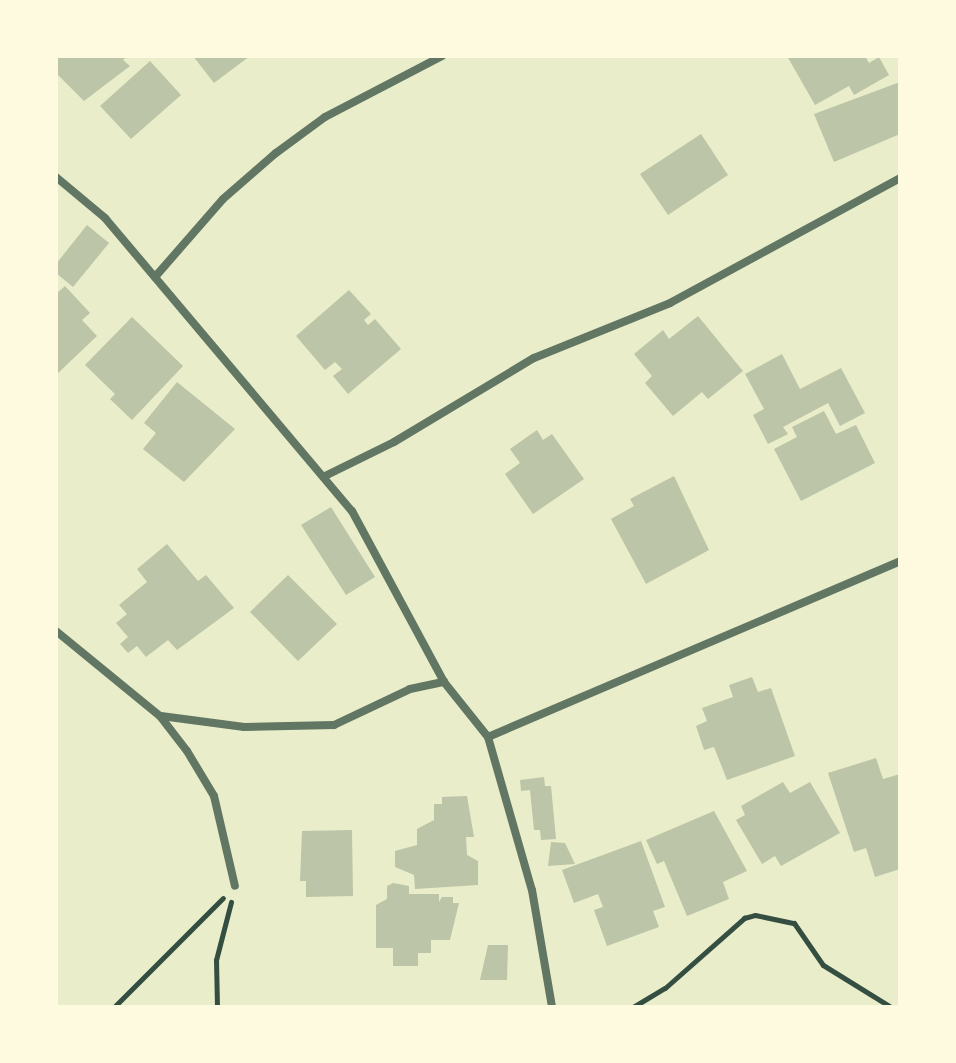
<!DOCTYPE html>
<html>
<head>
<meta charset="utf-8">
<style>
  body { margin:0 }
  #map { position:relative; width:956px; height:1063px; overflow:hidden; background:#e9edc9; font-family:"DejaVu Sans",sans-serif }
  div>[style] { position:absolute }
  .building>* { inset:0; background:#bcc5a7 }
  .path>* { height:5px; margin:-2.5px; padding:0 2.5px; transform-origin:2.5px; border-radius:2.5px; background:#344e41 }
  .minor>* { height:8px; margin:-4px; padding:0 4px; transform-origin:4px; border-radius:4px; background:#617663 }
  span { translate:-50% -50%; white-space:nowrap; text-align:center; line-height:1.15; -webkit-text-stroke:8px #fefae0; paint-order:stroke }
  .frame { position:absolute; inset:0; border:58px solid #fefae0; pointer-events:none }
</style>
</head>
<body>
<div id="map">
  <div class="building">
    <i style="clip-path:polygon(128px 56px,123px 60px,130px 66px,84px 101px,56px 73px,58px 56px)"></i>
    <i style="clip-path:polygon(193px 56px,250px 56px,214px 83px)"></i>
    <i style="clip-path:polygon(787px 56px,865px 56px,869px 63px,879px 57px,889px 75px,854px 95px,849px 86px,815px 105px)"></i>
    <i style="clip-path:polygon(150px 61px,181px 95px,131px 139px,100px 106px)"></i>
    <i style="clip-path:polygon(900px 82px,900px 134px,834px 162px,814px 114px)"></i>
    <i style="clip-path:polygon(701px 134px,728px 175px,668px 215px,640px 174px)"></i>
    <i style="clip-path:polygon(87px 225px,109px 243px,73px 287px,56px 273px,56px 264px)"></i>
    <i style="clip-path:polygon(65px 286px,90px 313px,82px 320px,97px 336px,56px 375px,56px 294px)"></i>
    <i style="clip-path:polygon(349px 290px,371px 314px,364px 320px,368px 325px,375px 319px,401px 349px,348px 394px,333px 376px,342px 369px,335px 362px,325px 370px,296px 336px)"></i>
    <i style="clip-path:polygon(698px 316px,743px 371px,708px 399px,702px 392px,673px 416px,645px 383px,652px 376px,634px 354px,663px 330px,669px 339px)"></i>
    <i style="clip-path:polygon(132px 317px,183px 366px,132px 420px,110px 399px,115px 394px,85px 365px)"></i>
    <i style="clip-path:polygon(782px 354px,800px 389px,841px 368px,865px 413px,840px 426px,828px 403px,783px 427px,788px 434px,768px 444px,753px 415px,764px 409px,745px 374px)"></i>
    <i style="clip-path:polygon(177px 382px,235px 429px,184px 482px,143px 449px,156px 433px,144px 423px)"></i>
    <i style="clip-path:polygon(824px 411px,836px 434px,856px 425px,875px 463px,801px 501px,774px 449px,797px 437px,792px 427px)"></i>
    <i style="clip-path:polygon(537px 430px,543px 440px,552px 434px,584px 479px,533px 514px,505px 474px,520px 463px,510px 449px)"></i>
    <i style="clip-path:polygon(674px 476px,709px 550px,646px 584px,611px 519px,634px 506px,630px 499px)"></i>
    <i style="clip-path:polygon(331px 507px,375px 577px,346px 595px,301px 525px)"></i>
    <i style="clip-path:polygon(167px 544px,198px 581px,206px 575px,234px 608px,177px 650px,168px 640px,146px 657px,137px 646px,128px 653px,120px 644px,128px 637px,116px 623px,127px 614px,119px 605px,147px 582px,137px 569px)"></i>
    <i style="clip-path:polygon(288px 575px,337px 624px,298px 661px,250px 612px)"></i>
    <i style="clip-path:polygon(752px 677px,758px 692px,771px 688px,795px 756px,727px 780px,714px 747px,704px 750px,696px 726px,707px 721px,702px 708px,733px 697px,729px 685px)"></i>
    <i style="clip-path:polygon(876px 758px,883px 779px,900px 774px,900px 869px,875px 877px,866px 848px,854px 852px,828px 773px)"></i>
    <i style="clip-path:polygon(544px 777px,545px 786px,551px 786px,556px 839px,541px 840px,540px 830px,534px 830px,530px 790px,521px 791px,520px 780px)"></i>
    <i style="clip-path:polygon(783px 782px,790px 793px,810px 782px,840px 833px,781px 866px,775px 856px,762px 864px,736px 820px,745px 815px,741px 806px)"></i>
    <i style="clip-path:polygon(467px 796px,474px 837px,466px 837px,467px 855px,478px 861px,478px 885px,415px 889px,414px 875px,395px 867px,395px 851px,417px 845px,417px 829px,434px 820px,434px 804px,442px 804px,442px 797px)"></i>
    <i style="clip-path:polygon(714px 811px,747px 871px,723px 882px,729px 899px,687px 916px,664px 861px,657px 864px,646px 840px)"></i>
    <i style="clip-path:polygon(352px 830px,353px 896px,306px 897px,306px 881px,300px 881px,302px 831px)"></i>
    <i style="clip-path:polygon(641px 841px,665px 907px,653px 911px,659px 927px,607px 946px,594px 910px,603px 907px,598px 894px,574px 903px,562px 870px)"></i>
    <i style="clip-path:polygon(551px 842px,565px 843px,575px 864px,548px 866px)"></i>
    <i style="clip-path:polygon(393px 883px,409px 886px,409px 894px,439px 894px,439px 902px,442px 897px,453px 897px,453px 903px,459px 903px,450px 940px,431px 940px,431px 953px,418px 953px,418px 966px,393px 966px,393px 948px,376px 948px,376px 905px,387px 899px,387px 886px)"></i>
    <i style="clip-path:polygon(488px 945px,508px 945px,507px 980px,480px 980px)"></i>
  </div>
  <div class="path">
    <i style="left:114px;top:1007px;width:154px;rotate:-45deg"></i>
    <i style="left:217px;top:1007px;width:47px;rotate:-91.2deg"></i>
    <i style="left:216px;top:960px;width:60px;rotate:-75.5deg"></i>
    <i style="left:633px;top:1007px;width:37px;rotate:-31deg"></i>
    <i style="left:665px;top:988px;width:106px;rotate:-41.5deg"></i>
    <i style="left:744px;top:918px;width:11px;rotate:-15deg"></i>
    <i style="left:755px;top:915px;width:40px;rotate:12deg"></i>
    <i style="left:794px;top:923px;width:51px;rotate:55.4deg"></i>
    <i style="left:823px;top:965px;width:80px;rotate:31.7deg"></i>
  </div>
  <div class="minor">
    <i style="left:56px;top:177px;width:64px;rotate:39.9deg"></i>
    <i style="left:105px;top:218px;width:383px;rotate:49.9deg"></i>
    <i style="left:352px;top:511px;width:194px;rotate:61.7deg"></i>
    <i style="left:444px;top:682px;width:70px;rotate:51.3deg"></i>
    <i style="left:488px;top:737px;width:159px;rotate:74deg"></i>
    <i style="left:532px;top:890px;width:119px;rotate:80.3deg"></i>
    <i style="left:155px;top:277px;width:103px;rotate:-48.9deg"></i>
    <i style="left:223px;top:199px;width:70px;rotate:-41deg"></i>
    <i style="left:276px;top:153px;width:61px;rotate:-36.3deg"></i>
    <i style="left:325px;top:117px;width:132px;rotate:-27.5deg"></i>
    <i style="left:325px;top:476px;width:77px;rotate:-26.2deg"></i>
    <i style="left:394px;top:442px;width:163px;rotate:-31deg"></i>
    <i style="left:534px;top:358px;width:147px;rotate:-22deg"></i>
    <i style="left:670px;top:303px;width:262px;rotate:-28.5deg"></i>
    <i style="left:56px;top:631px;width:134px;rotate:39.3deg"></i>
    <i style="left:160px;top:716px;width:44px;rotate:52.4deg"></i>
    <i style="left:187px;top:751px;width:52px;rotate:59deg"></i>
    <i style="left:214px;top:796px;width:92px;rotate:76.9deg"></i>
    <i style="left:161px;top:716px;width:84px;rotate:7.5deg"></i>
    <i style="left:244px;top:727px;width:90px;rotate:-1.3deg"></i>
    <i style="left:334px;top:725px;width:84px;rotate:-25.3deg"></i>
    <i style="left:410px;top:689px;width:35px;rotate:-12deg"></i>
    <i style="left:488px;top:737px;width:448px;rotate:-23.1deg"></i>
  </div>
  <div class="frame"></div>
</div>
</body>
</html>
